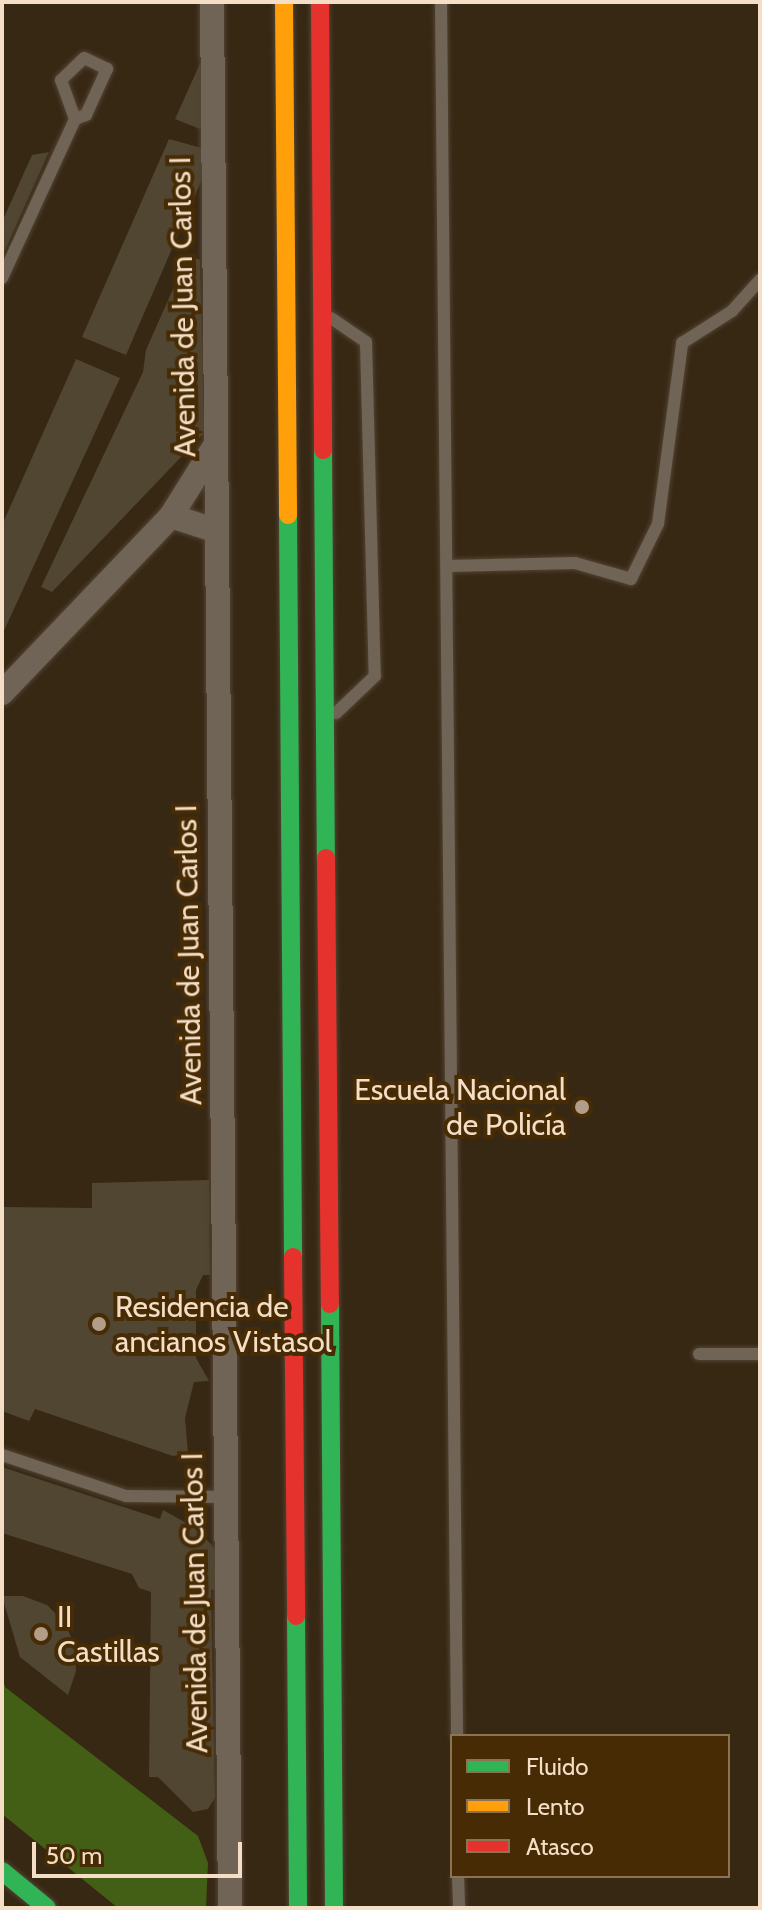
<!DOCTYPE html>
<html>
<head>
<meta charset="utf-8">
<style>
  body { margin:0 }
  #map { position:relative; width:762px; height:1910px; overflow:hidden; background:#372814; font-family:Cabin,sans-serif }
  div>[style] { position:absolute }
  .green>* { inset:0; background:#435e15 }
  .building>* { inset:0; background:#514631 }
  .roads { filter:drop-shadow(0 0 2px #534433) drop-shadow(0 0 2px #534433) }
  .lane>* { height:12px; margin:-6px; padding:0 6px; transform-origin:6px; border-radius:6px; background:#706457 }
  .street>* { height:24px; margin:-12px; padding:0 12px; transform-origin:12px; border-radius:12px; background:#706457 }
  .fast>* { height:18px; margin:-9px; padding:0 9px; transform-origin:9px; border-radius:9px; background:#30b455 }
  .slow>* { height:18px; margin:-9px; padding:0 9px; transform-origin:9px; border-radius:9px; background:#ff9f0a }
  .jam>* { height:18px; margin:-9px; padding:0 9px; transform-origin:9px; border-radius:9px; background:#e5322d }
  .dots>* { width:22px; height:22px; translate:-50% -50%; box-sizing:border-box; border:4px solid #462b05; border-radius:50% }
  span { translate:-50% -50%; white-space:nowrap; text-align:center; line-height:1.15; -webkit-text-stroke:8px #462b05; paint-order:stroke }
  .street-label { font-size:30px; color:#f4dec6 }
  .poi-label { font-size:30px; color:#f4dec6 }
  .right { translate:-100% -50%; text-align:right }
  .left { translate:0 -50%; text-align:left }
  .frame { position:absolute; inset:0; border:4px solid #f4dec6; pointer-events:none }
  .legend { position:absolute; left:450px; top:1734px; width:280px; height:144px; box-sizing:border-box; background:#462b05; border:2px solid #8c7352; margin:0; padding:10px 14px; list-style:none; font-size:24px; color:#f4dec6 }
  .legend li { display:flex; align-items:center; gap:16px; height:40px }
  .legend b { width:40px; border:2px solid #8c7352 }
  .scale { position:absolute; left:32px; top:1842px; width:210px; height:36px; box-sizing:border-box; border:4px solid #f4dec6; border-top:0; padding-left:10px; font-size:24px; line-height:28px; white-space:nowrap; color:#f4dec6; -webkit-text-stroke:6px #462b05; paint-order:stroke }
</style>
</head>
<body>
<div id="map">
  <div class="green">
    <i style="clip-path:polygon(2px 1672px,5px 1687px,198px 1836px,208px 1863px,206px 1908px,118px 1908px,2px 1814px)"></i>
  </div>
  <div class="building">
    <i style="clip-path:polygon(203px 57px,205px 131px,175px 119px)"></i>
    <i style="clip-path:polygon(169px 139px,209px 150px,209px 163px,126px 355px,82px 337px)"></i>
    <i style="clip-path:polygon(49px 152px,2px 257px,2px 222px,32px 155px)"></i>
    <i style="clip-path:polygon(188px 255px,200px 260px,204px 433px,52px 592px,41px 587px,143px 372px,146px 350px)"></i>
    <i style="clip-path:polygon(76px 359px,120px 378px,2px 635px,2px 525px)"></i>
    <i style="clip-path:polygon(209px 1180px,210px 1275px,203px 1275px,196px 1290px,196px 1358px,209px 1381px,194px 1382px,185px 1418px,188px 1453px,173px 1456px,35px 1409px,29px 1421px,2px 1411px,4px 1207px,92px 1208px,92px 1183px)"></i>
    <i style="clip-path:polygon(2px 1467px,160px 1519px,163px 1510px,197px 1529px,217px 1551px,217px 1589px,211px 1590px,215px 1798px,208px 1809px,193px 1812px,158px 1777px,149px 1777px,151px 1592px,139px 1588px,132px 1574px,2px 1533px)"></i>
    <i style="clip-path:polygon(2px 1596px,23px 1596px,47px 1605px,65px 1623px,75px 1646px,76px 1671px,68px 1695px,20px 1657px)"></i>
  </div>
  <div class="roads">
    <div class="lane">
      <i style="left:441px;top:2px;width:1734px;rotate:89.47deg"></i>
      <i style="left:2px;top:278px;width:175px;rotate:-65.3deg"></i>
      <i style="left:75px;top:119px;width:12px;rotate:-20deg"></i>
      <i style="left:86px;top:115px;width:51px;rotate:-65.5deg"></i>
      <i style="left:107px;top:69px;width:25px;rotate:-154deg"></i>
      <i style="left:84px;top:58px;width:32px;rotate:136deg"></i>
      <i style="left:61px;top:80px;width:41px;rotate:70.3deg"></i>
      <i style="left:331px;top:318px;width:42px;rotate:34.4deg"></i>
      <i style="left:366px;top:342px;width:334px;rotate:88.5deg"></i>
      <i style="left:375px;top:676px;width:54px;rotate:136.5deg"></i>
      <i style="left:448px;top:566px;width:127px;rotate:-1.4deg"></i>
      <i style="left:575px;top:563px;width:58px;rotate:15.9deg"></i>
      <i style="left:631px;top:579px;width:61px;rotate:-63.9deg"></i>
      <i style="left:658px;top:524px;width:183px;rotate:-82.4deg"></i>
      <i style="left:682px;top:343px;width:59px;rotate:-32.6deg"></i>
      <i style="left:732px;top:311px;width:42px;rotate:-47.9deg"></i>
      <i style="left:699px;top:1354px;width:61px"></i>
      <i style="left:2px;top:1455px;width:131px;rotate:18.3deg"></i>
      <i style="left:126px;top:1496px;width:100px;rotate:0.6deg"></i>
      <i style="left:458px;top:1876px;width:32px;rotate:88deg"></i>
    </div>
    <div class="street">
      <i style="left:212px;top:2px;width:1906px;rotate:89.46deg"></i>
      <i style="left:171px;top:516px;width:48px;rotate:18.1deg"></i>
      <i style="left:2px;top:693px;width:245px;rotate:-46.3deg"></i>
      <i style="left:171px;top:516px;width:85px;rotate:-58deg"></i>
    </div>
    <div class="fast">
      <i style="left:323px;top:450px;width:408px;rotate:89.6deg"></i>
      <i style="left:288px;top:515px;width:742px;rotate:89.61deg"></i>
      <i style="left:330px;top:1304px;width:604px;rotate:89.62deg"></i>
      <i style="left:296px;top:1616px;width:292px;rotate:89.6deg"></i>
      <i style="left:2px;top:1871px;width:58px;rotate:39.4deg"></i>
    </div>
    <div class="slow">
      <i style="left:284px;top:2px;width:513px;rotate:89.55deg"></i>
    </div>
    <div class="jam">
      <i style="left:320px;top:2px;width:448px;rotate:89.6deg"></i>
      <i style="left:326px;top:858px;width:446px;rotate:89.5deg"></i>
      <i style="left:293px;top:1257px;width:359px;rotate:89.5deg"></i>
    </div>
  </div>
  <div class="dots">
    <i style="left:582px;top:1107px;background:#b29e88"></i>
    <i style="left:99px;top:1324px;background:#b29e88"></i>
    <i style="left:41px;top:1634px;background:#b29e88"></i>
  </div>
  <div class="street-label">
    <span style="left:183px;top:307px;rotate:-91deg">Avenida de Juan Carlos I</span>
    <span style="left:189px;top:955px;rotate:-91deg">Avenida de Juan Carlos I</span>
    <span style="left:195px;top:1603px;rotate:-91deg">Avenida de Juan Carlos I</span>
  </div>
  <div class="poi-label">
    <span class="right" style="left:566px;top:1107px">Escuela Nacional<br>de Policía</span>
    <span class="left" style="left:115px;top:1324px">Residencia de<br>ancianos Vistasol</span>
    <span class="left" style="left:57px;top:1634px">II<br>Castillas</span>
  </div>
  <div class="frame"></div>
  <ul class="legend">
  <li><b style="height:10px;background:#30b455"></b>Fluido</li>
  <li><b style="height:10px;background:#ff9f0a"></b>Lento</li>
  <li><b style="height:10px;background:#e5322d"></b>Atasco</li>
  </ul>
  <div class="scale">50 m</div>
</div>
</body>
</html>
